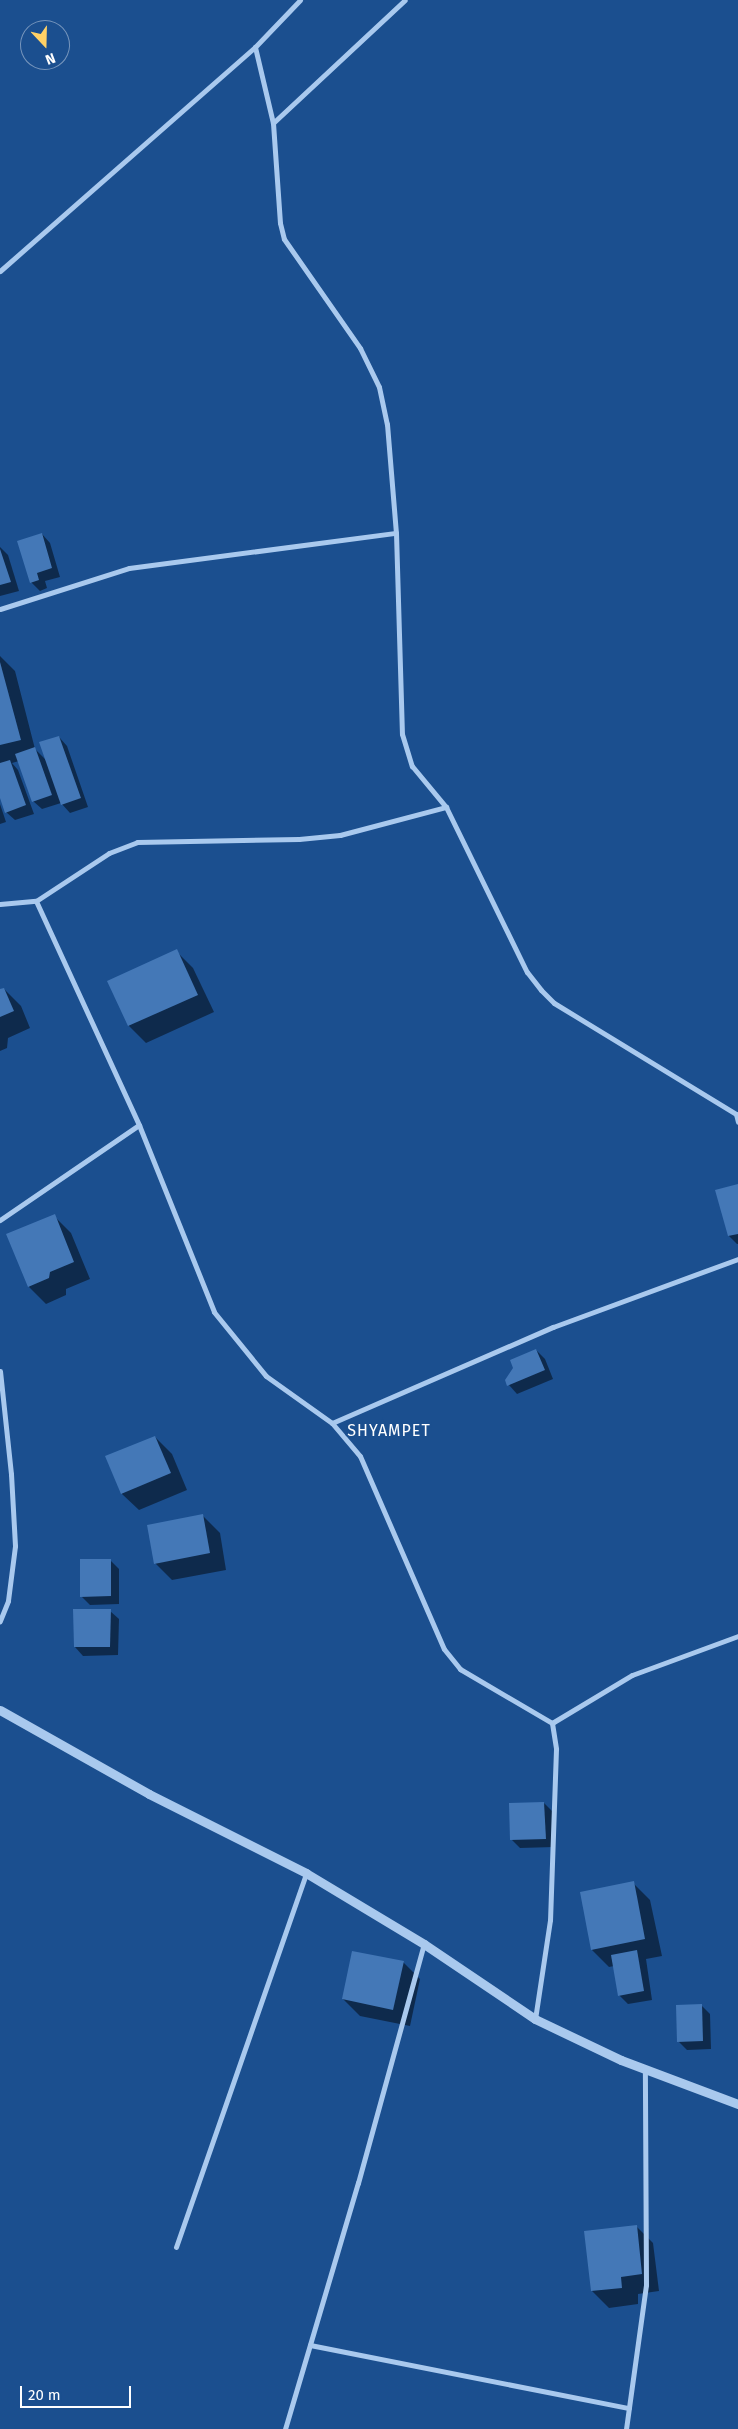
<!DOCTYPE html>
<html>
<head>
<meta charset="utf-8">
<style>
  body { margin:0 }
  #map { position:relative; width:738px; height:2429px; overflow:hidden; background:#1b4f8f; font-family:"Fira Sans",sans-serif }
  div>[style] { position:absolute }
  .shadow>* { inset:0; background:#0007 }
  .building>* { inset:0; background:#4478b7 }
  .minor>* { height:5px; margin:-2.5px; padding:0 2.5px; transform-origin:2.5px; border-radius:2.5px; background:#a9c9ee }
  .tertiary>* { height:9px; margin:-4.5px; padding:0 4.5px; transform-origin:4.5px; border-radius:4.5px; background:#a9c9ee }
  span { translate:-50% -50%; white-space:nowrap; text-align:center; line-height:1.15; -webkit-text-stroke:4px #1b4f8f; paint-order:stroke }
  .quarter-label { font-size:16px; color:#fff; letter-spacing:1px }
  .north { position:absolute; left:20px; top:20px; width:50px; height:50px; box-sizing:border-box; background:#1b4f8f; border:1px solid #7695bc; border-radius:50%; rotate:159deg; font-size:14px; font-weight:700; line-height:20px; text-align:center; color:#fff }
  .north::after { content:''; display:block; margin:auto; width:18px; height:22px; background:#ffd166; clip-path:polygon(50% 0,100% 100%,50% 72%,0 100%) }
  .scale { position:absolute; left:20px; top:2386px; width:111px; height:22px; box-sizing:border-box; border:2px solid #fff; border-top:0; padding-left:6px; font-size:15px; line-height:18px; white-space:nowrap; color:#fff; -webkit-text-stroke:4px #1b4f8f; paint-order:stroke }
</style>
</head>
<body>
<div id="map">
  <div class="shadow">
    <i style="clip-path:polygon(42px 534px,50px 543px,60px 577px,45px 581px,47px 588px,40px 591px,31px 582px)"></i>
    <i style="clip-path:polygon(0 547px,8px 555px,19px 591px,0 596px)"></i>
    <i style="clip-path:polygon(0 656px,15px 671px,35px 749px,47px 761px,59px 737px,67px 746px,88px 807px,70px 813px,61px 803px,42px 809px,33px 801px,19px 761px,12px 763px,18px 770px,34px 814px,15px 820px,6px 812px,0 794px)"></i>
    <i style="clip-path:polygon(0 804px,6px 822px,0 824px)"></i>
    <i style="clip-path:polygon(176px 951px,193px 968px,214px 1012px,146px 1043px,129px 1026px,109px 982px)"></i>
    <i style="clip-path:polygon(4px 989px,21px 1006px,30px 1028px,8px 1038px,7px 1048px,0 1051px,0 991px)"></i>
    <i style="clip-path:polygon(738px 1185px,738px 1244px,737px 1244px,729px 1236px)"></i>
    <i style="clip-path:polygon(54px 1216px,71px 1233px,90px 1279px,66px 1289px,66px 1295px,46px 1304px,29px 1287px)"></i>
    <i style="clip-path:polygon(536px 1350px,545px 1359px,553px 1379px,517px 1394px,509px 1385px)"></i>
    <i style="clip-path:polygon(155px 1437px,172px 1454px,187px 1490px,139px 1510px,122px 1494px,107px 1457px)"></i>
    <i style="clip-path:polygon(203px 1516px,220px 1533px,226px 1570px,172px 1580px,155px 1563px)"></i>
    <i style="clip-path:polygon(110px 1560px,119px 1569px,119px 1604px,90px 1605px,81px 1596px)"></i>
    <i style="clip-path:polygon(110px 1611px,119px 1619px,118px 1655px,83px 1656px,75px 1647px)"></i>
    <i style="clip-path:polygon(544px 1803px,553px 1812px,554px 1847px,520px 1848px,512px 1840px)"></i>
    <i style="clip-path:polygon(633px 1883px,650px 1900px,662px 1956px,646px 1959px,652px 2000px,628px 2004px,619px 1995px,614px 1966px,609px 1967px,592px 1950px)"></i>
    <i style="clip-path:polygon(403px 1962px,420px 1979px,410px 2026px,360px 2016px,343px 1999px)"></i>
    <i style="clip-path:polygon(701px 2005px,710px 2014px,711px 2049px,687px 2050px,678px 2041px)"></i>
    <i style="clip-path:polygon(636px 2226px,653px 2243px,659px 2291px,638px 2294px,638px 2304px,609px 2308px,592px 2291px)"></i>
  </div>
  <div class="building">
    <i style="clip-path:polygon(42px 533px,52px 568px,37px 573px,39px 580px,30px 583px,17px 541px)"></i>
    <i style="clip-path:polygon(0 549px,11px 582px,0 585px)"></i>
    <i style="clip-path:polygon(0 662px,21px 740px,0 745px)"></i>
    <i style="clip-path:polygon(59px 736px,81px 798px,61px 805px,39px 742px)"></i>
    <i style="clip-path:polygon(35px 747px,52px 795px,32px 802px,15px 754px)"></i>
    <i style="clip-path:polygon(10px 760px,26px 805px,5px 813px,0 798px,0 763px)"></i>
    <i style="clip-path:polygon(177px 949px,198px 995px,128px 1026px,107px 981px)"></i>
    <i style="clip-path:polygon(4px 988px,14px 1011px,0 1017px,0 989px)"></i>
    <i style="clip-path:polygon(738px 1184px,738px 1234px,728px 1236px,715px 1190px)"></i>
    <i style="clip-path:polygon(55px 1214px,74px 1262px,50px 1272px,49px 1278px,28px 1287px,6px 1234px)"></i>
    <i style="clip-path:polygon(536px 1349px,545px 1370px,507px 1386px,505px 1380px,513px 1368px,510px 1360px)"></i>
    <i style="clip-path:polygon(155px 1436px,171px 1473px,121px 1494px,105px 1456px)"></i>
    <i style="clip-path:polygon(203px 1514px,210px 1553px,154px 1564px,147px 1525px)"></i>
    <i style="clip-path:polygon(80px 1559px,111px 1559px,111px 1596px,80px 1597px)"></i>
    <i style="clip-path:polygon(73px 1609px,111px 1609px,110px 1647px,74px 1647px)"></i>
    <i style="clip-path:polygon(544px 1802px,546px 1839px,510px 1840px,509px 1803px)"></i>
    <i style="clip-path:polygon(634px 1881px,645px 1939px,591px 1950px,580px 1892px)"></i>
    <i style="clip-path:polygon(637px 1950px,644px 1991px,618px 1996px,611px 1955px)"></i>
    <i style="clip-path:polygon(352px 1951px,404px 1961px,393px 2010px,342px 1999px)"></i>
    <i style="clip-path:polygon(702px 2004px,703px 2041px,677px 2042px,676px 2005px)"></i>
    <i style="clip-path:polygon(637px 2225px,642px 2274px,621px 2277px,622px 2288px,591px 2291px,584px 2231px)"></i>
  </div>
  <div class="minor">
    <i style="left:255px;top:47px;width:78px;rotate:76.7deg"></i>
    <i style="left:273px;top:123px;width:100px;rotate:86deg"></i>
    <i style="left:280px;top:223px;width:16px;rotate:76deg"></i>
    <i style="left:284px;top:239px;width:133px;rotate:55.1deg"></i>
    <i style="left:360px;top:348px;width:43px;rotate:64deg"></i>
    <i style="left:379px;top:387px;width:38px;rotate:78deg"></i>
    <i style="left:387px;top:424px;width:109px;rotate:85.3deg"></i>
    <i style="left:396px;top:533px;width:201px;rotate:88.3deg"></i>
    <i style="left:402px;top:734px;width:34px;rotate:73deg"></i>
    <i style="left:412px;top:766px;width:53px;rotate:50.3deg"></i>
    <i style="left:446px;top:807px;width:184px;rotate:63.9deg"></i>
    <i style="left:527px;top:972px;width:23px;rotate:52deg"></i>
    <i style="left:541px;top:990px;width:18px;rotate:45deg"></i>
    <i style="left:554px;top:1003px;width:213px;rotate:31.4deg"></i>
    <i style="left:736px;top:1114px;width:8px;rotate:76deg"></i>
    <i style="left:273px;top:123px;width:180px;rotate:-43deg"></i>
    <i style="left:0;top:271px;width:339px;rotate:-41.3deg"></i>
    <i style="left:255px;top:47px;width:65px;rotate:-46.2deg"></i>
    <i style="left:0;top:609px;width:135px;rotate:-17.6deg"></i>
    <i style="left:129px;top:568px;width:269px;rotate:-7.5deg"></i>
    <i style="left:36px;top:901px;width:247px;rotate:65.3deg"></i>
    <i style="left:139px;top:1125px;width:201px;rotate:68.1deg"></i>
    <i style="left:214px;top:1312px;width:82px;rotate:50.9deg"></i>
    <i style="left:266px;top:1376px;width:81px;rotate:35.5deg"></i>
    <i style="left:332px;top:1423px;width:43px;rotate:49.7deg"></i>
    <i style="left:360px;top:1456px;width:210px;rotate:66.5deg"></i>
    <i style="left:444px;top:1649px;width:26px;rotate:51deg"></i>
    <i style="left:460px;top:1669px;width:107px;rotate:30.4deg"></i>
    <i style="left:552px;top:1723px;width:26px;rotate:81deg"></i>
    <i style="left:556px;top:1749px;width:171px;rotate:92deg"></i>
    <i style="left:550px;top:1920px;width:100px;rotate:98.6deg"></i>
    <i style="left:0;top:904px;width:36px;rotate:-5deg"></i>
    <i style="left:36px;top:901px;width:87px;rotate:-33.3deg"></i>
    <i style="left:109px;top:853px;width:30px;rotate:-21deg"></i>
    <i style="left:137px;top:842px;width:162px;rotate:-1.1deg"></i>
    <i style="left:299px;top:839px;width:41px;rotate:-5.6deg"></i>
    <i style="left:340px;top:835px;width:110px;rotate:-14.8deg"></i>
    <i style="left:0;top:1220px;width:168px;rotate:-34.4deg"></i>
    <i style="left:0;top:1371px;width:104px;rotate:83.9deg"></i>
    <i style="left:11px;top:1474px;width:72px;rotate:86.8deg"></i>
    <i style="left:15px;top:1546px;width:55px;rotate:97.3deg"></i>
    <i style="left:8px;top:1601px;width:22px;rotate:112deg"></i>
    <i style="left:332px;top:1423px;width:241px;rotate:-23.5deg"></i>
    <i style="left:553px;top:1327px;width:197px;rotate:-20.2deg"></i>
    <i style="left:552px;top:1723px;width:93px;rotate:-31deg"></i>
    <i style="left:632px;top:1675px;width:113px;rotate:-20.2deg"></i>
    <i style="left:176px;top:2247px;width:396px;rotate:-70.8deg"></i>
    <i style="left:310px;top:2345px;width:325px;rotate:11.2deg"></i>
    <i style="left:285px;top:2429px;width:257px;rotate:-73.5deg"></i>
    <i style="left:358px;top:2183px;width:248px;rotate:-74.6deg"></i>
    <i style="left:626px;top:2429px;width:145px;rotate:-82.1deg"></i>
    <i style="left:646px;top:2285px;width:215px;rotate:-90.3deg"></i>
  </div>
  <div class="tertiary">
    <i style="left:0;top:1710px;width:171px;rotate:29.4deg"></i>
    <i style="left:149px;top:1794px;width:176px;rotate:26.7deg"></i>
    <i style="left:306px;top:1873px;width:138px;rotate:31deg"></i>
    <i style="left:424px;top:1944px;width:134px;rotate:34deg"></i>
    <i style="left:535px;top:2019px;width:95px;rotate:25.5deg"></i>
    <i style="left:621px;top:2060px;width:125px;rotate:20.6deg"></i>
  </div>
  <div class="quarter-label">
    <span style="left:389px;top:1431px">SHYAMPET</span>
  </div>
  <div class="north">N</div>
  <div class="scale">20 m</div>
</div>
</body>
</html>
